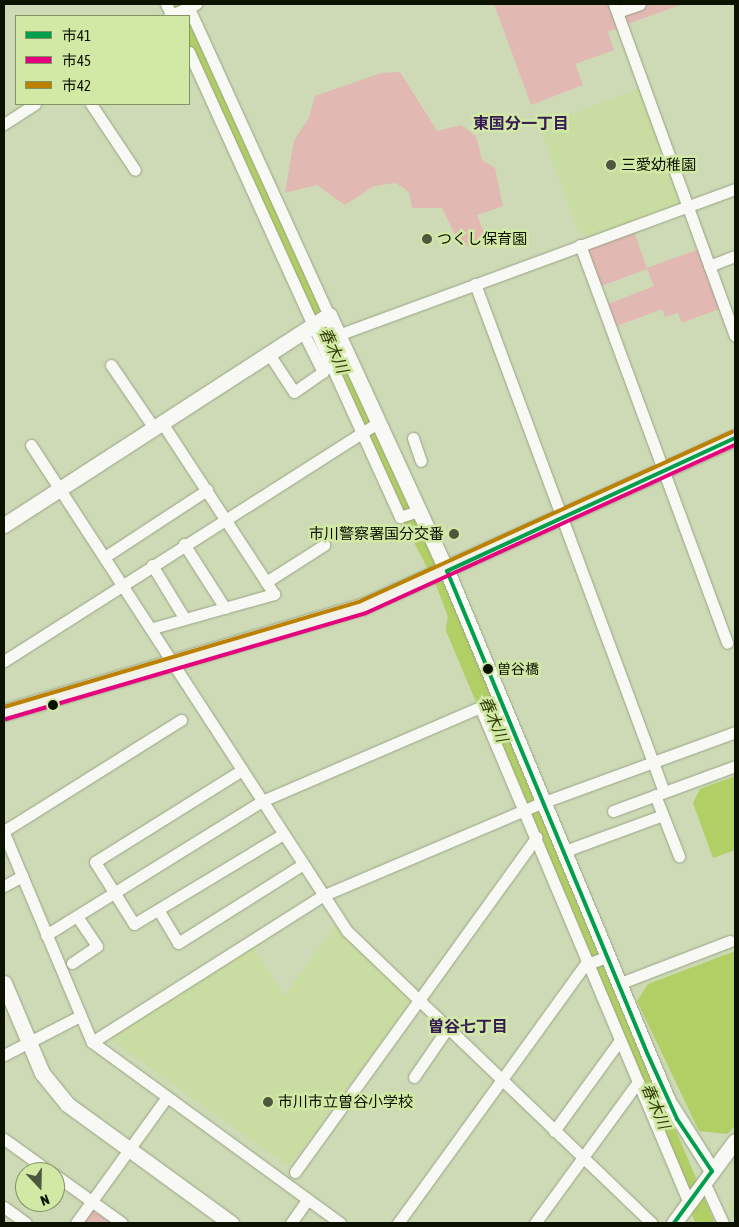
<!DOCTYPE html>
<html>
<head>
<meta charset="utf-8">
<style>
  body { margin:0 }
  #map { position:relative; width:739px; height:1227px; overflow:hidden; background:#cddab5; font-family:"Asap Condensed","Noto Sans JP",sans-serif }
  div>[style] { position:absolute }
  .built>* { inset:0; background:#c9dca2 }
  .green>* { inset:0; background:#e2b8b3 }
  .water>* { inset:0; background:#b2cf66 }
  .river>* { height:18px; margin:-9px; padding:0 9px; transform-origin:9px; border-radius:9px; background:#b2cf66 }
  .roads { filter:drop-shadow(0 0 1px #99a285) drop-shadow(0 0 1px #99a285) }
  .minor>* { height:11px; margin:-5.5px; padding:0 5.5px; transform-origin:5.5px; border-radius:5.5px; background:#f8f9f4 }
  .tertiary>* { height:15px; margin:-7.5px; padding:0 7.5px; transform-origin:7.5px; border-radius:7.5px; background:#f8f9f4 }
  .secondary>* { height:16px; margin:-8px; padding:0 8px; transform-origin:8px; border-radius:8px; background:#f2f2ea }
  .bus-1>* { height:4px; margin:-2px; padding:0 2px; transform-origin:2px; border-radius:2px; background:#019f4d }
  .bus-2>* { height:4px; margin:-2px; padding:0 2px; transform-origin:2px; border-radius:2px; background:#e5007d }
  .bus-3>* { height:4px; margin:-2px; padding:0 2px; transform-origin:2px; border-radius:2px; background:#bc8100 }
  .dots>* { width:14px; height:14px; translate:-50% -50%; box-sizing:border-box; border:2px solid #d2e9a6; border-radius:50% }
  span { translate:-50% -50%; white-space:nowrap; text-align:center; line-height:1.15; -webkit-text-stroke:5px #d2e9a6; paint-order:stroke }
  .bus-label { font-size:14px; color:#0b1200 }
  .left { translate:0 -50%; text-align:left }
  .poi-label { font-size:15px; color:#0b1200 }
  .right { translate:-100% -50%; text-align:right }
  .neighbourhood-label { font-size:16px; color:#351952; font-weight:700 }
  .water-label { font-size:16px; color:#313e07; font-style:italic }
  .frame { position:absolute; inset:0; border:5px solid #0b1200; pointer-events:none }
  .legend { position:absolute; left:15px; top:15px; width:175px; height:90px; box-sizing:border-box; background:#d2e9a6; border:1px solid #829364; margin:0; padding:6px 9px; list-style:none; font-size:15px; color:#0b1200 }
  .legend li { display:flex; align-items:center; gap:10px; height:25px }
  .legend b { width:25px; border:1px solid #829364 }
  .north { position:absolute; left:15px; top:1162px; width:50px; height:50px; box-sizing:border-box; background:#d2e9a6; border:1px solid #829364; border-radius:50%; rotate:159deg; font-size:14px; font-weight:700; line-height:20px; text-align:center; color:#0b1200 }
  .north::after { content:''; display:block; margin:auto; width:18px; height:22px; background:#4f583f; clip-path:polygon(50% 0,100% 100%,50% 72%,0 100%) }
</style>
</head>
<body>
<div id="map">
  <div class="built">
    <i style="clip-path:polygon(640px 88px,683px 204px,591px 238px,578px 230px,539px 126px)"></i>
    <i style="clip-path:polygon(337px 924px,410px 1002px,289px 1167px,107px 1037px,252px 945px,284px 996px)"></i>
    <i style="clip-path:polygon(735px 1201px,735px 1223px,727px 1204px)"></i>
  </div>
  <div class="green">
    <i style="clip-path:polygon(494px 4px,609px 4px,618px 28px,608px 32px,614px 50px,575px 64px,583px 85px,531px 105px)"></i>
    <i style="clip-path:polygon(651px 4px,683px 4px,625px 25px,624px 14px)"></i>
    <i style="clip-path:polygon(400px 72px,437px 131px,461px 125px,476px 136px,482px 160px,495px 168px,503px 206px,477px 215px,487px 241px,461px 247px,442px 208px,412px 208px,409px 192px,396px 183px,374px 186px,345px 205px,317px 185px,285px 193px,294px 140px,309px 118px,315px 96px,381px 73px)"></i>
    <i style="clip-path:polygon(633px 229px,647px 268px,699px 249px,722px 308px,682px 323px,678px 313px,665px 317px,662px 309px,614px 327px,606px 305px,654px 286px,647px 269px,599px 287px,586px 247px)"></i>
    <i style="clip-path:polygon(91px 1209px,112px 1223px,81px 1223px)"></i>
  </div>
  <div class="water">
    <i style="clip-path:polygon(735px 776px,735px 850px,713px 858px,693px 803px,700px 789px)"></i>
    <i style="clip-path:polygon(735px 951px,735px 1126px,727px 1134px,699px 1131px,637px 1001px,648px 984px)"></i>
  </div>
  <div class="river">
    <i style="left:177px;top:4px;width:13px;rotate:63deg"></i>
    <i style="left:189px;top:30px;width:513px;rotate:65.58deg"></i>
    <i style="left:401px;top:497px;width:94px;rotate:62.9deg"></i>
    <i style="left:444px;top:581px;width:36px;rotate:69deg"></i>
    <i style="left:457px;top:615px;width:14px;rotate:98deg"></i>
    <i style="left:455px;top:629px;width:644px;rotate:67.17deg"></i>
  </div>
  <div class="roads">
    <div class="minor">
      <i style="left:166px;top:4px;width:13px;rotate:63deg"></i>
      <i style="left:187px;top:4px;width:342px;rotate:65.5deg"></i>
      <i style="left:614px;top:4px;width:353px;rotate:70deg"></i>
      <i style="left:617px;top:12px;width:24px;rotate:-19deg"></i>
      <i style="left:169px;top:16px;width:30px;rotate:-24deg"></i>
      <i style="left:189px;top:52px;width:511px;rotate:65.59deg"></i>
      <i style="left:400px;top:517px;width:20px;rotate:-18deg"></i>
      <i style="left:91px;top:104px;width:79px;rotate:56.3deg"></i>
      <i style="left:4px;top:124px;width:37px;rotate:-33deg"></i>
      <i style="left:580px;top:245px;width:424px;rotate:69.7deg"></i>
      <i style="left:709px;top:266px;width:28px;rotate:-21deg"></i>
      <i style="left:475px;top:284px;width:542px;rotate:69.59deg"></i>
      <i style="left:338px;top:335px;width:423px;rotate:-20.2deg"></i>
      <i style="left:269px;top:354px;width:45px;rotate:56.7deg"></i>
      <i style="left:294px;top:392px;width:35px;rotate:-35deg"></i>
      <i style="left:323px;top:372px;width:45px;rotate:-116.6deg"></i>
      <i style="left:111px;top:365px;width:76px;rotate:55.7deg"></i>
      <i style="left:413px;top:438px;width:24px;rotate:71deg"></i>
      <i style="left:31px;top:445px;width:580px;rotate:56.97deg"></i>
      <i style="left:347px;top:931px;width:422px;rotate:43.8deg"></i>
      <i style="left:184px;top:544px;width:76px;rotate:57.4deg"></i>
      <i style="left:106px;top:556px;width:121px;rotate:-33.2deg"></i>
      <i style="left:152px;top:565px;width:63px;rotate:58.6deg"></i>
      <i style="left:266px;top:582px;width:69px;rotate:-32.5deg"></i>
      <i style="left:153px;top:628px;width:126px;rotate:-15.7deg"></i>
      <i style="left:274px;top:594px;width:204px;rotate:-123.2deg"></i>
      <i style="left:4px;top:661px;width:443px;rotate:-32.5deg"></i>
      <i style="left:480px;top:707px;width:538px;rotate:67.15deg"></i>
      <i style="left:242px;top:770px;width:173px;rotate:148deg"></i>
      <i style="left:95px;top:862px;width:73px;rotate:57.8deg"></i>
      <i style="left:134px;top:924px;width:174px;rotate:-31.1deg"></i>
      <i style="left:655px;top:795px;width:66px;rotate:68.5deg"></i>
      <i style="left:613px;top:811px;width:130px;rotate:-20.2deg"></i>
      <i style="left:4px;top:831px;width:209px;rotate:-32.1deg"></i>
      <i style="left:4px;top:833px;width:227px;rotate:67.2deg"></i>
      <i style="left:92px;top:1042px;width:307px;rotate:36.1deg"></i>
      <i style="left:565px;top:851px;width:104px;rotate:-20.2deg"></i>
      <i style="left:4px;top:886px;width:21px;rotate:-29deg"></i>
      <i style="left:159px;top:911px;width:37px;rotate:59deg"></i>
      <i style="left:178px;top:943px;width:146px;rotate:-32.2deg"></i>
      <i style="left:46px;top:935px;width:254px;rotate:-31.8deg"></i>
      <i style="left:262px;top:801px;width:260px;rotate:-23.3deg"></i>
      <i style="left:72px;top:963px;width:30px;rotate:-34deg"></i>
      <i style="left:97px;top:946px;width:34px;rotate:-124deg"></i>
      <i style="left:618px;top:984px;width:120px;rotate:-21deg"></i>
      <i style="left:92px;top:1042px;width:272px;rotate:-32.4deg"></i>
      <i style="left:322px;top:896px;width:233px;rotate:-23deg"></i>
      <i style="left:536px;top:805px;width:212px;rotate:-20.1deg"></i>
      <i style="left:4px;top:1055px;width:85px;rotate:-27.2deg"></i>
      <i style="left:414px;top:1077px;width:58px;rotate:-55.5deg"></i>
      <i style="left:554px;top:1131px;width:112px;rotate:-54deg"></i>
      <i style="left:4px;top:1139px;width:57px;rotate:35.7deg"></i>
      <i style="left:295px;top:1172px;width:413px;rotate:-54.2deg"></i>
      <i style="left:55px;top:1175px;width:82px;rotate:35.6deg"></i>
      <i style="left:704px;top:1182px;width:45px;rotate:65.1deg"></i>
      <i style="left:4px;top:1207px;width:27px;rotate:36deg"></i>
      <i style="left:76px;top:1223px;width:154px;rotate:-54.2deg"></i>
      <i style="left:291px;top:1223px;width:28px;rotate:-55deg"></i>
      <i style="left:398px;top:1223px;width:319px;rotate:-54.1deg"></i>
      <i style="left:585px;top:965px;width:25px;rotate:-21deg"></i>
      <i style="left:535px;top:1223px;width:175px;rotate:-53.9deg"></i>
    </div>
    <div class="tertiary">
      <i style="left:4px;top:525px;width:387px;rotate:-32.9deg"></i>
      <i style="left:329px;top:315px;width:282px;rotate:65.3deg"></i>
      <i style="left:447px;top:571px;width:574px;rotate:67.36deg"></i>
      <i style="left:668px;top:1101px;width:83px;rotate:57.8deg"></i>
      <i style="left:4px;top:983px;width:98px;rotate:67.1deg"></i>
      <i style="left:42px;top:1073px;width:40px;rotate:51deg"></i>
      <i style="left:67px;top:1104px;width:203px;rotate:36deg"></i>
      <i style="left:674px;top:1223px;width:102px;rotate:-53.4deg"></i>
    </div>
    <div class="secondary">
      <i style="left:4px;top:713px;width:374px;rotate:-16.5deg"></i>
      <i style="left:363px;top:607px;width:409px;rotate:-24.4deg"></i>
    </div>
  </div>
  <div class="bus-1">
    <i style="left:447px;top:571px;width:524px;rotate:67.45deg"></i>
    <i style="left:648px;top:1055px;width:70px;rotate:65.6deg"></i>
    <i style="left:677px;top:1119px;width:63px;rotate:56.1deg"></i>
    <i style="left:447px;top:571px;width:317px;rotate:-24.8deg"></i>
    <i style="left:674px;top:1223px;width:64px;rotate:-53.8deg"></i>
  </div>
  <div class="bus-2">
    <i style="left:6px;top:719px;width:375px;rotate:-16.4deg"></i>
    <i style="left:366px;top:613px;width:405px;rotate:-24.5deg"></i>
  </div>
  <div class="bus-3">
    <i style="left:4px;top:707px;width:372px;rotate:-16.5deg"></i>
    <i style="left:361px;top:601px;width:408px;rotate:-24.5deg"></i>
  </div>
  <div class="dots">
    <i style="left:611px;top:165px;background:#4f583f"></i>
    <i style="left:427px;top:239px;background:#4f583f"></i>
    <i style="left:454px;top:534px;background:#4f583f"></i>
    <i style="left:488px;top:669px;background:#0b1200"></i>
    <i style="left:53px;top:705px;background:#0b1200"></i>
    <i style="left:268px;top:1102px;background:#4f583f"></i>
  </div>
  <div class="bus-label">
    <span class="left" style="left:497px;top:669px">曽谷橋</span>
  </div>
  <div class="poi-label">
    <span class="left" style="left:621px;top:165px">三愛幼稚園</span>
    <span class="left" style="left:437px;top:239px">つくし保育園</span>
    <span class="right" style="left:444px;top:534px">市川警察署国分交番</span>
    <span class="left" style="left:278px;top:1102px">市川市立曽谷小学校</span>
  </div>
  <div class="neighbourhood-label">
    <span style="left:521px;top:123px">東国分一丁目</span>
    <span style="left:468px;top:1026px">曽谷七丁目</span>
  </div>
  <div class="water-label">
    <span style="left:334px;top:350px;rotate:66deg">春木川</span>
    <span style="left:494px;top:719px;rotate:67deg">春木川</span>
    <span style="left:656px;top:1106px;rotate:67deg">春木川</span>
  </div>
  <div class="frame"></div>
  <ul class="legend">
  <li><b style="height:6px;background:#019f4d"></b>市41</li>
  <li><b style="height:6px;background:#e5007d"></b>市45</li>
  <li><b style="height:6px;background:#bc8100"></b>市42</li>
  </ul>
  <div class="north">N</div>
</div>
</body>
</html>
